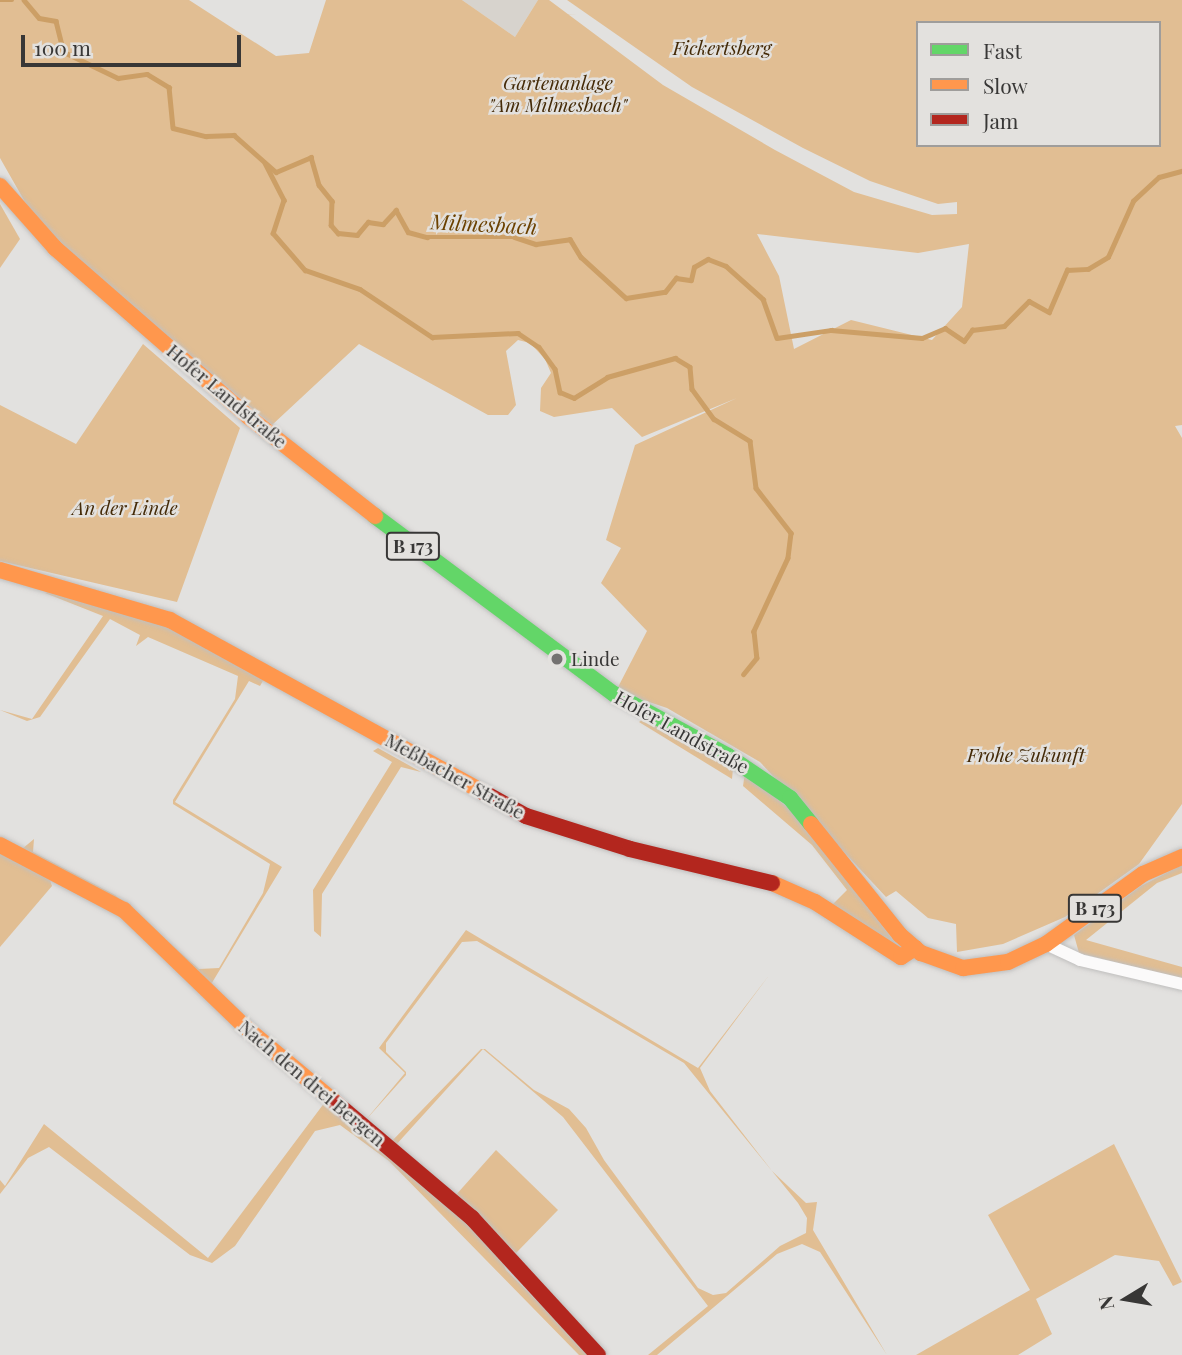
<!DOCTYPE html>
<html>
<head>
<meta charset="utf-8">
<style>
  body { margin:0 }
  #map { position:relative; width:1182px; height:1355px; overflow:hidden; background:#e2e1df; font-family:"Playfair Display",serif }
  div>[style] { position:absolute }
  .built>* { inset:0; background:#d7d3cd }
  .green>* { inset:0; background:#e1be93 }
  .stream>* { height:4.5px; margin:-2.25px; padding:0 2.25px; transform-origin:2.25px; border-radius:2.25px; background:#cc9f66 }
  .roads { filter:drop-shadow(0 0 2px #c0bfbe) drop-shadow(0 0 2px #c0bfbe) }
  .street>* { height:12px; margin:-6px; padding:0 6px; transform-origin:6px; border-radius:6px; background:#fbfafa }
  .fast>* { height:16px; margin:-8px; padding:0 8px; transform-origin:8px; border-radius:8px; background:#63d668 }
  .slow>* { height:16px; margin:-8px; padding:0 8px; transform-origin:8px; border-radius:8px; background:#ff974d }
  .jam>* { height:16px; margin:-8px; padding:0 8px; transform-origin:8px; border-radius:8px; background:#b3261e }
  .dots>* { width:19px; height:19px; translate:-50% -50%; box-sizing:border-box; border:4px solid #e3e1de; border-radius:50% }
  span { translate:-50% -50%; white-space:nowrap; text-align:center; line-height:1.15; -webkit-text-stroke:5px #e3e1de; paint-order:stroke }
  .shield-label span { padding:2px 5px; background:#e3e1de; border:2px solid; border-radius:5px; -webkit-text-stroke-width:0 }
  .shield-label { font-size:18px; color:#383736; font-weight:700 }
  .park-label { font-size:19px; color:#442a07; font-style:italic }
  .street-label { font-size:19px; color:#383736 }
  .poi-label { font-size:19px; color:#383736 }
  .left { translate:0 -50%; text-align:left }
  .water-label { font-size:21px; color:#6b4100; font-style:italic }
  .legend { position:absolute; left:916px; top:21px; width:245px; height:126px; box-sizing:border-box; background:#e3e1de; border:2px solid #9f9d9b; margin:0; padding:9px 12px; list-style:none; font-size:21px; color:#383736 }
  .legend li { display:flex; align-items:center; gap:14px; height:35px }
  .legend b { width:35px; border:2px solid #9f9d9b }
  .north { position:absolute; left:1091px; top:1264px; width:70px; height:70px; -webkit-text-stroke:5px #e3e1de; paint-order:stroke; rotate:259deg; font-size:19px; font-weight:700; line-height:28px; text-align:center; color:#383736 }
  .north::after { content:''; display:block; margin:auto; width:24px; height:32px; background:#383736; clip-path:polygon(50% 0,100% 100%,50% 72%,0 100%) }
  .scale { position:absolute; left:21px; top:35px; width:220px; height:32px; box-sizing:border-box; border:4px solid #383736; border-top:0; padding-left:9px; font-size:21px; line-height:24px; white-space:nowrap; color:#383736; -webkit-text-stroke:5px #e3e1de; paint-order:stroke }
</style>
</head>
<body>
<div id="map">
  <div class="built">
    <i style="clip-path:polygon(462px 0,538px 0,515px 37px)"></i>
  </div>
  <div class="green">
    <i style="clip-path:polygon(evenodd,0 0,189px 0,276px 56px,309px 53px,326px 0,462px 0,515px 37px,538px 0,549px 0,663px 85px,775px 150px,854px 192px,932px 215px,957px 214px,957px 202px,938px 204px,870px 181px,803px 148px,692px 87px,567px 0,1182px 0,1182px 425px,1175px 426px,1182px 438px,1182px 804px,1139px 864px,1065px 917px,1003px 944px,957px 952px,956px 924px,928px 918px,896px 891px,886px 897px,760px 762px,667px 708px,616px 691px,647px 631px,601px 583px,621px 548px,606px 540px,635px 445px,737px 398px,642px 437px,612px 408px,554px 417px,540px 411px,541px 388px,551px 373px,545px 359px,530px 343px,518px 340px,506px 351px,516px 405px,508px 415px,488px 415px,359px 344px,272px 425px,59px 246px,25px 202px,0 158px,0 0,918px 23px,1159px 23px,1159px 145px,918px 145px,918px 23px,0 0,757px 234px,918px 253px,969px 244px,962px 307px,932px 340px,851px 320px,794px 349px,779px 276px,757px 234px)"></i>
    <i style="clip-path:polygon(0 204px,20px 239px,0 268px)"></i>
    <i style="clip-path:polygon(143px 344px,240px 428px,177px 602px,0 561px,0 405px,76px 444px)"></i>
    <i style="clip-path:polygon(50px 591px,149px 618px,264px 679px,260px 686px,249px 681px,175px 802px,282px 867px,210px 986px,147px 924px,22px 849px,34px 839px,33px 852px,115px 895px,199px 969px,219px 968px,263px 893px,270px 864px,173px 804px,173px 800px,235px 699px,238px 676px,148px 637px,136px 646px,140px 635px,110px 619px,40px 717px,27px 721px,0 710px,32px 719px,103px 616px,45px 593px)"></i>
    <i style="clip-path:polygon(645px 718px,733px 768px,732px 779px,639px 722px)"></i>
    <i style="clip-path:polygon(378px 748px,421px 772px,401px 767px,322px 894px,321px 937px,314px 931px,313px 890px,392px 762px,373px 751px)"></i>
    <i style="clip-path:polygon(745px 773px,793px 812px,897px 945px,832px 905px,847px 890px,812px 845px,743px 786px)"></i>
    <i style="clip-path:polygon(0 851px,49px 877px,52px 886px,0 947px)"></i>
    <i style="clip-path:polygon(1182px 865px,1182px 873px,1157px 883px,1086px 940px,1182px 967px,1182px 979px,1079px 953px,1074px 935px,1141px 886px)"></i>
    <i style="clip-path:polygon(466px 930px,698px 1068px,770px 974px,700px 1068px,710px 1091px,772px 1171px,806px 1203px,817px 1202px,813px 1230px,887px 1355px,820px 1252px,802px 1244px,777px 1254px,657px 1355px,648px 1355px,708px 1306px,563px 1117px,483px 1049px,395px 1146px,391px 1142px,481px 1049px,485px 1049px,534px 1090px,569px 1109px,586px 1128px,604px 1160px,698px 1288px,713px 1295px,726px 1293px,780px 1246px,806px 1233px,807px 1218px,798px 1203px,684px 1063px,477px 941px,462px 942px,386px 1043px,386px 1052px,406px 1072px,406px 1075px,364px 1122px,405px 1073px,379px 1048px)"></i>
    <i style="clip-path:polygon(325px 1102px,496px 1247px,506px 1270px,591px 1355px,579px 1355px,389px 1161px,340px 1125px,315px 1131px,235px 1246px,212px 1263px,190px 1255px,49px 1147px,28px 1158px,0 1194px,0 1180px,5px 1186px,44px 1124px,208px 1258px)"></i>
    <i style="clip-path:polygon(1114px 1144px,1182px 1282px,1173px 1286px,1159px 1261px,1115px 1255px,1036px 1299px,1052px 1334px,1018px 1355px,916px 1355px,1030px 1290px,988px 1215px)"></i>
    <i style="clip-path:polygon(496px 1150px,558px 1210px,516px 1253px,455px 1196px)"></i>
  </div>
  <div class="stream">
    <i style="left:0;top:0;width:12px"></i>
    <i style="left:24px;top:0;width:23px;rotate:50deg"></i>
    <i style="left:39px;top:18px;width:17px;rotate:10deg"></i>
    <i style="left:56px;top:21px;width:32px;rotate:76deg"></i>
    <i style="left:64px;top:52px;width:60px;rotate:25.7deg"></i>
    <i style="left:118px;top:78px;width:29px;rotate:-8deg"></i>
    <i style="left:147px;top:74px;width:26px;rotate:31deg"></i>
    <i style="left:169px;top:87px;width:41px;rotate:84.4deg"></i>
    <i style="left:173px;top:128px;width:34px;rotate:14deg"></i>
    <i style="left:206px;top:136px;width:28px;rotate:-2deg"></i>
    <i style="left:234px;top:135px;width:56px;rotate:41.4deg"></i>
    <i style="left:276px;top:172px;width:38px;rotate:-23deg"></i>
    <i style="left:311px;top:157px;width:29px;rotate:74deg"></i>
    <i style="left:319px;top:185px;width:21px;rotate:51deg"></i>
    <i style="left:332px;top:201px;width:24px;rotate:92deg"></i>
    <i style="left:331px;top:225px;width:11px;rotate:49deg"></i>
    <i style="left:338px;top:233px;width:19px;rotate:6deg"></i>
    <i style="left:357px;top:235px;width:17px;rotate:-50deg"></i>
    <i style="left:368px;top:222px;width:15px;rotate:8deg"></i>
    <i style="left:383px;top:224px;width:19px;rotate:-47deg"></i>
    <i style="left:396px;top:210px;width:25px;rotate:61deg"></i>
    <i style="left:408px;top:232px;width:20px;rotate:15deg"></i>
    <i style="left:427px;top:237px;width:87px"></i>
    <i style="left:514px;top:237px;width:23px;rotate:18deg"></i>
    <i style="left:536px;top:244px;width:34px;rotate:-8deg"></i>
    <i style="left:570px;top:239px;width:21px;rotate:59deg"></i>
    <i style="left:581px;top:257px;width:61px;rotate:42.3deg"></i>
    <i style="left:626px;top:298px;width:39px;rotate:-9deg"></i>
    <i style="left:665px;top:292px;width:18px;rotate:-52deg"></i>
    <i style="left:676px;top:278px;width:15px;rotate:8deg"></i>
    <i style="left:691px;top:280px;width:13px;rotate:-77deg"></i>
    <i style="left:694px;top:267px;width:16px;rotate:-30deg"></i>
    <i style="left:708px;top:259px;width:19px;rotate:21deg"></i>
    <i style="left:726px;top:266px;width:50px;rotate:41.7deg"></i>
    <i style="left:763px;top:299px;width:41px;rotate:70.3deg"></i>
    <i style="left:777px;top:338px;width:55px;rotate:-8.4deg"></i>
    <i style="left:831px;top:330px;width:91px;rotate:5deg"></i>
    <i style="left:922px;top:338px;width:25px;rotate:-23deg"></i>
    <i style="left:945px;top:328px;width:23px;rotate:34deg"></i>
    <i style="left:964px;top:341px;width:14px;rotate:-54deg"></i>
    <i style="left:972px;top:330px;width:32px;rotate:-7deg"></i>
    <i style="left:1004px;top:326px;width:35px;rotate:-45deg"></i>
    <i style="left:1029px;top:301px;width:23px;rotate:29deg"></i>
    <i style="left:1049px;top:312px;width:46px;rotate:-66.8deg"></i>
    <i style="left:1067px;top:270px;width:21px;rotate:-3deg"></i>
    <i style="left:1088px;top:269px;width:23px;rotate:-31deg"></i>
    <i style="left:1108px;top:257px;width:61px;rotate:-65.9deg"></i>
    <i style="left:1133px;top:201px;width:35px;rotate:-43deg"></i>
    <i style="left:1159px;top:177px;width:24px;rotate:-15deg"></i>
    <i style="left:265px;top:163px;width:42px;rotate:62.8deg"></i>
    <i style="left:284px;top:200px;width:35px;rotate:108deg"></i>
    <i style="left:273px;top:233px;width:49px;rotate:49.1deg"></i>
    <i style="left:305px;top:270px;width:58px;rotate:19.1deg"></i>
    <i style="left:360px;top:289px;width:87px;rotate:33.7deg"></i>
    <i style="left:432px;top:337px;width:86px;rotate:-2.7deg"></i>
    <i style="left:518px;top:333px;width:25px;rotate:34deg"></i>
    <i style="left:539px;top:347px;width:27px;rotate:54deg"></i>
    <i style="left:555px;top:369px;width:24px;rotate:78deg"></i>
    <i style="left:560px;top:392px;width:15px;rotate:23deg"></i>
    <i style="left:574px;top:398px;width:39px;rotate:-32deg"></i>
    <i style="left:607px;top:377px;width:71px;rotate:-15.6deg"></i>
    <i style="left:675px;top:358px;width:17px;rotate:31deg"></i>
    <i style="left:690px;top:367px;width:22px;rotate:85deg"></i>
    <i style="left:692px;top:389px;width:37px;rotate:54deg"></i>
    <i style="left:714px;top:419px;width:42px;rotate:31.4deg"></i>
    <i style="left:750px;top:441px;width:47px;rotate:82.7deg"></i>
    <i style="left:756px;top:488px;width:57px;rotate:52.1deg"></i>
    <i style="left:791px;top:533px;width:25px;rotate:97deg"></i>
    <i style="left:788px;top:558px;width:81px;rotate:115deg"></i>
    <i style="left:754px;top:631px;width:27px;rotate:84deg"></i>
    <i style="left:757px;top:658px;width:21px;rotate:129deg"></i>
  </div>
  <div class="roads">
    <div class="street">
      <i style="left:1046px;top:944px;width:38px;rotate:25deg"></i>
      <i style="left:1080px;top:960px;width:105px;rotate:13.2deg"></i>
    </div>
    <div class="fast">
      <i style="left:375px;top:516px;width:298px;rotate:36.7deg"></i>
      <i style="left:614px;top:694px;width:130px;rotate:28.5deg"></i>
      <i style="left:728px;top:756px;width:75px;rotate:34.1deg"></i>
      <i style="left:790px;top:798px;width:33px;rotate:51deg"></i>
    </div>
    <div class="slow">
      <i style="left:0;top:186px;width:83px;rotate:48.4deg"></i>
      <i style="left:55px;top:248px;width:259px;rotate:41.1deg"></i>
      <i style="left:250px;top:418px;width:159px;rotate:38.1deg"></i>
      <i style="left:0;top:570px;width:177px;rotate:16.4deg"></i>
      <i style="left:170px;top:620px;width:355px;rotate:28.8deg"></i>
      <i style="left:811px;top:824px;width:142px;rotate:51.3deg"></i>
      <i style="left:900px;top:935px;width:28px;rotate:41deg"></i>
      <i style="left:921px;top:953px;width:45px;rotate:19.7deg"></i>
      <i style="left:963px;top:968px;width:45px;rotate:-7.6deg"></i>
      <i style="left:1008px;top:962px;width:42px;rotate:-25.3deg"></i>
      <i style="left:1046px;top:944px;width:120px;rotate:-35.8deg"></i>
      <i style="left:1143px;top:874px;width:43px;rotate:-23.6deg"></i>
      <i style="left:0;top:845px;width:140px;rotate:27.7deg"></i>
      <i style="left:124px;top:910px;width:167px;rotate:44deg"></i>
      <i style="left:244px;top:1026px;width:120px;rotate:39.9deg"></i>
      <i style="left:772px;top:883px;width:47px;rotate:23.8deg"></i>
      <i style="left:815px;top:902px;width:102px;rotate:32.6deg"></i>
      <i style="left:901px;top:957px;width:17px;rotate:-33deg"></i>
    </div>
    <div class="jam">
      <i style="left:481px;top:791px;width:51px;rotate:29.1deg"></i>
      <i style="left:526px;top:816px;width:109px;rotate:17.6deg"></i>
      <i style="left:630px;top:849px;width:146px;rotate:13.5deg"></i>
      <i style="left:336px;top:1103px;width:178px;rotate:40.2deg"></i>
      <i style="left:472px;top:1218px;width:186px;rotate:47.4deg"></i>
    </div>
  </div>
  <div class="dots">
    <i style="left:557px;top:659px;background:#747271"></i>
  </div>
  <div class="shield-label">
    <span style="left:413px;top:546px">B 173</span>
    <span style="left:1095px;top:908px">B 173</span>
  </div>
  <div class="park-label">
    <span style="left:722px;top:48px">Fickertsberg</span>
    <span style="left:558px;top:94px">Gartenanlage<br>"Am Milmesbach"</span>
    <span style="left:125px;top:508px">An der Linde</span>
    <span style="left:1026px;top:755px">Frohe Zukunft</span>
  </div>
  <div class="street-label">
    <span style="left:227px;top:396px;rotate:40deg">Hofer Landstraße</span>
    <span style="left:682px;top:732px;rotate:29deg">Hofer Landstraße</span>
    <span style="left:455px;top:776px;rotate:29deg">Meßbacher Straße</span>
    <span style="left:312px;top:1083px;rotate:40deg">Nach den drei Bergen</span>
  </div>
  <div class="poi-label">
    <span class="left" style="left:571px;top:659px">Linde</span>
  </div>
  <div class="water-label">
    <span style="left:484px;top:223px;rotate:3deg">Milmesbach</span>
  </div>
  <ul class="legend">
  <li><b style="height:9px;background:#63d668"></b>Fast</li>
  <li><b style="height:9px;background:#ff974d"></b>Slow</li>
  <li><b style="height:9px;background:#b3261e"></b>Jam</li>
  </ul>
  <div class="north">N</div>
  <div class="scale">100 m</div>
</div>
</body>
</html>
